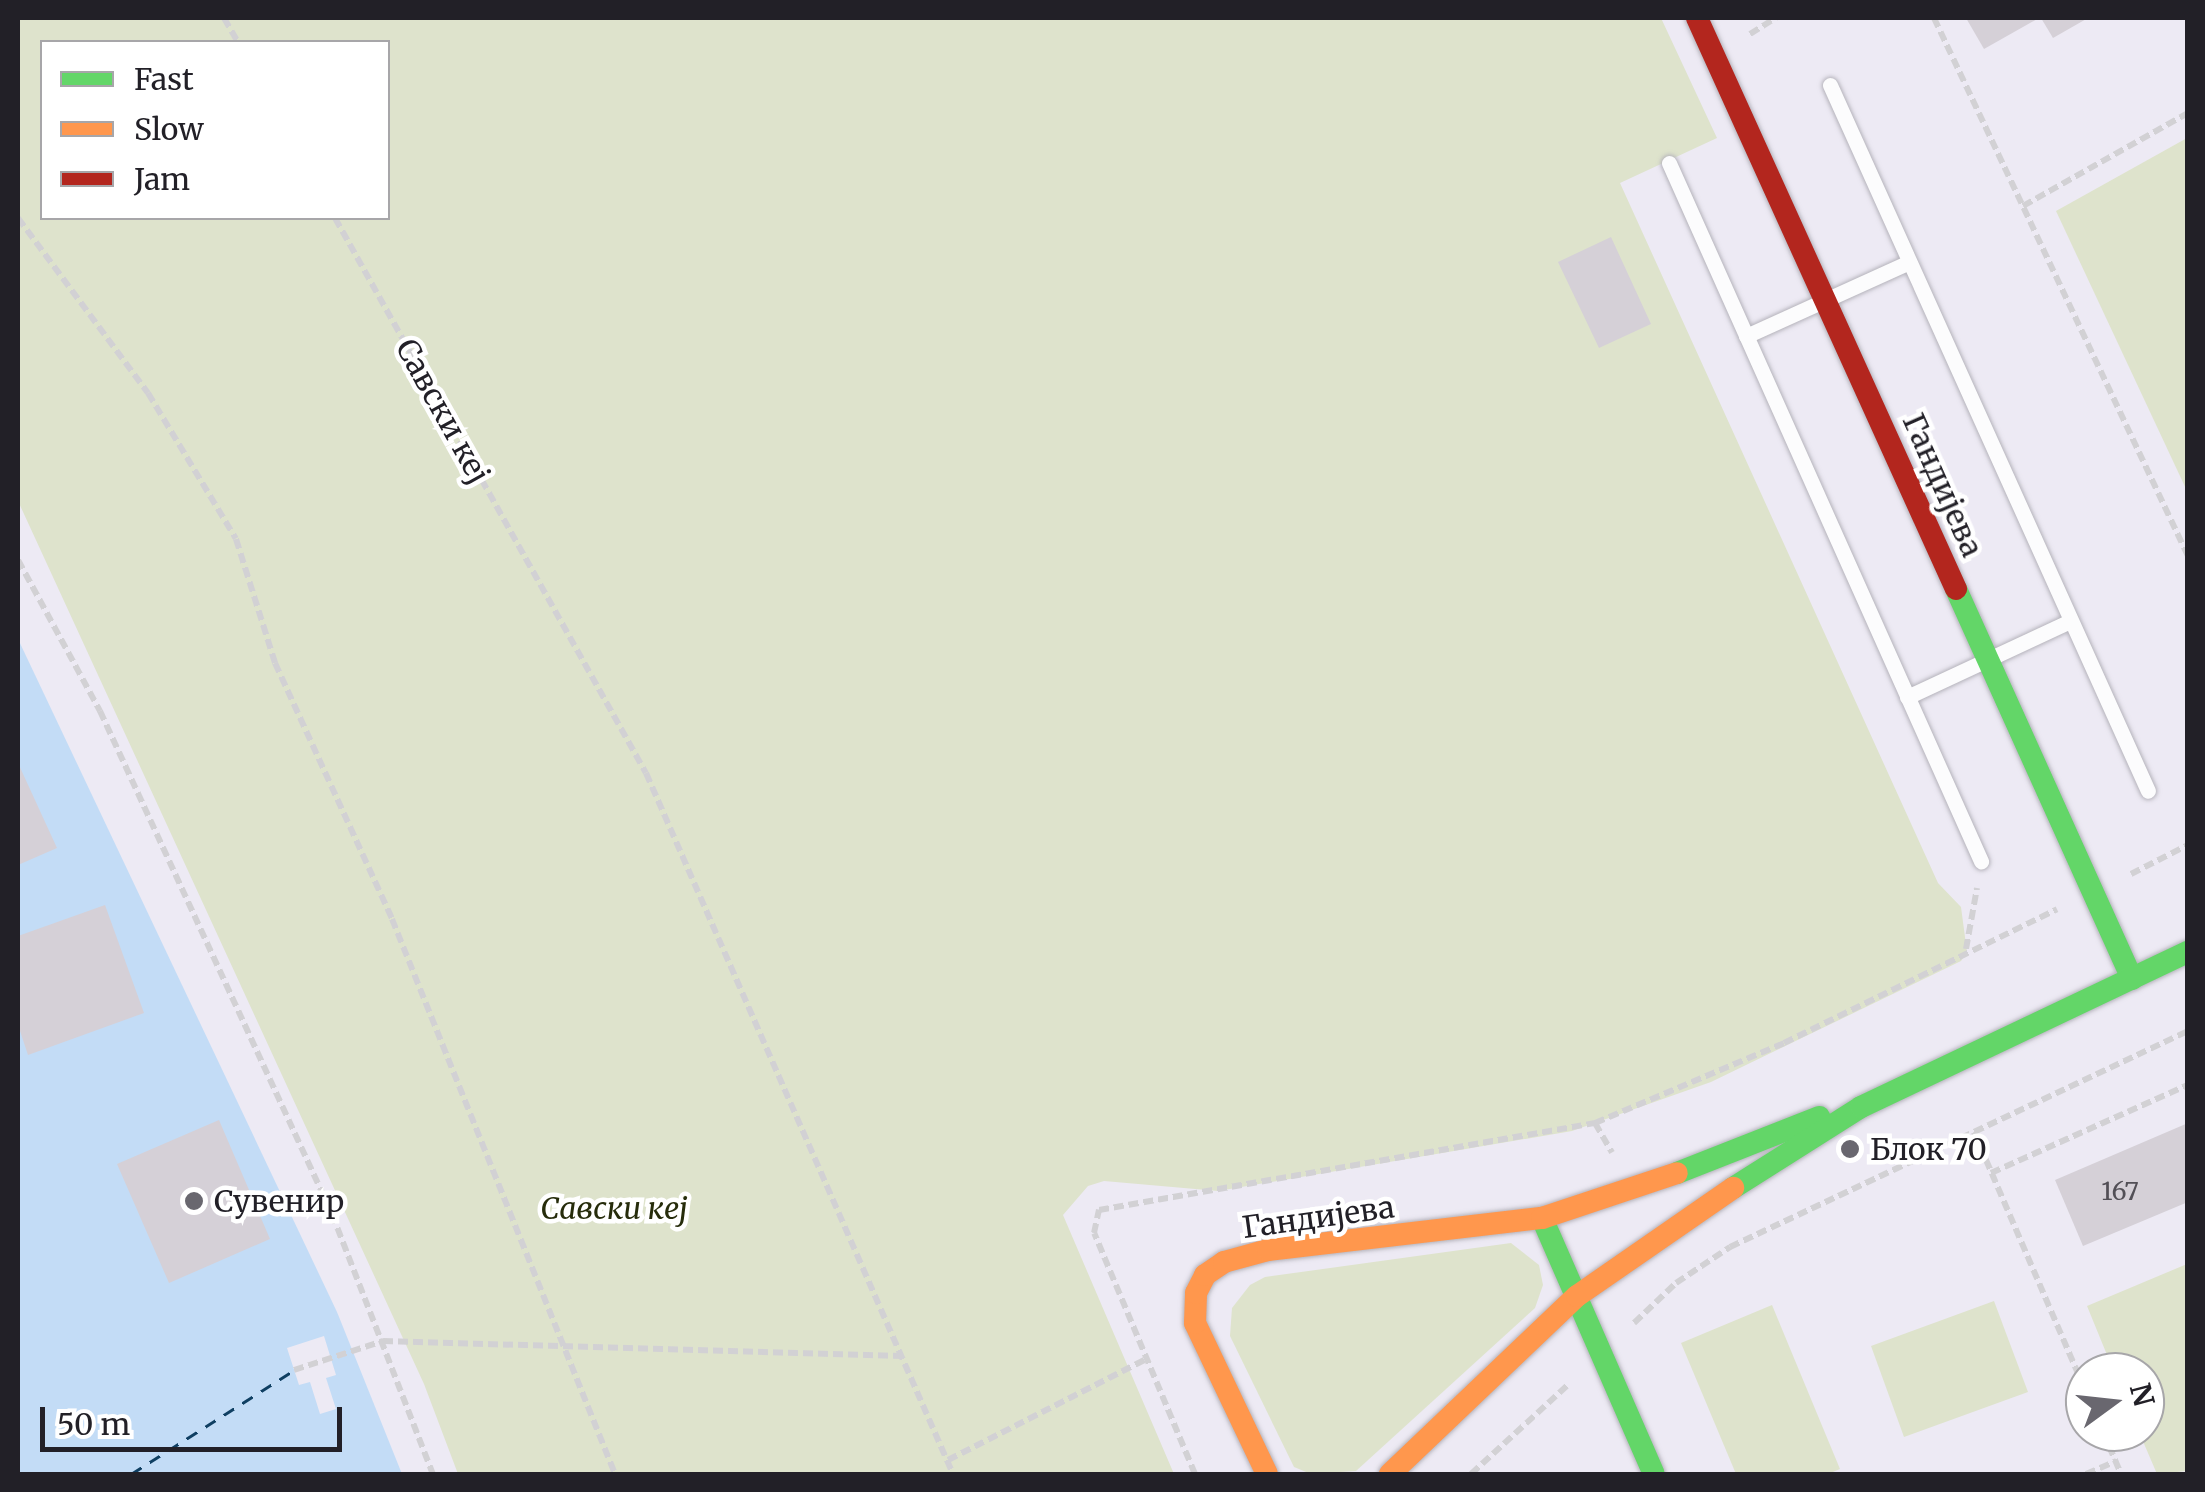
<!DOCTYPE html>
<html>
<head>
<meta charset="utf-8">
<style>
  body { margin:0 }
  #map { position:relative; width:2205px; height:1492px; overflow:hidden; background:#edeaf4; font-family:Merriweather,serif }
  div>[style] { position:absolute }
  .green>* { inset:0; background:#dee3cc }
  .water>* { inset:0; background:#c3dcf6 }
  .pier>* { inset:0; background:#edeaf4 }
  .ferry>* { height:2.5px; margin-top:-1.25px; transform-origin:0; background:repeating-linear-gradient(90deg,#0f3f62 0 12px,transparent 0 22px) }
  .building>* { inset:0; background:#d5d0d7 }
  .path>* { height:6px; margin-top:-3px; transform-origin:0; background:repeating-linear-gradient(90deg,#d2d1d4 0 10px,transparent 0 15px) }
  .roads { filter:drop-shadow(0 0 2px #b5b3bb) drop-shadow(0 0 2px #b5b3bb) }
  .lane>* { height:15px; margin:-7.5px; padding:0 7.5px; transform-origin:7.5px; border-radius:7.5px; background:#fcfcfd }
  .fast>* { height:22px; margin:-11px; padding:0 11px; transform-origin:11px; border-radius:11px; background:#63d668 }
  .slow>* { height:22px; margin:-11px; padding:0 11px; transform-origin:11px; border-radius:11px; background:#ff974d }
  .jam>* { height:22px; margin:-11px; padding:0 11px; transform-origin:11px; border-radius:11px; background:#b3261e }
  .dots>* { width:28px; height:28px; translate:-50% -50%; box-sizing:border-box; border:5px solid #fff; border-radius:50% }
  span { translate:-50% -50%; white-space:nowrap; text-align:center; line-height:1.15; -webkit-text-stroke:9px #fff; paint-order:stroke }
  .number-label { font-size:25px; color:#524f56 }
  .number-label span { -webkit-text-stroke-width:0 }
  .street-label { font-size:30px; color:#222027 }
  .poi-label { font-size:30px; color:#222027 }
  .left { translate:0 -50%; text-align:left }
  .park-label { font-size:30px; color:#262c0b; font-style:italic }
  .frame { position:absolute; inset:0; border:20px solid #222027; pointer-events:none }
  .legend { position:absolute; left:40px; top:40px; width:350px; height:180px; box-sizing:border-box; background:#fff; border:2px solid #a7a6a9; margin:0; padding:12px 18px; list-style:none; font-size:30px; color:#222027 }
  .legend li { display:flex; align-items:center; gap:20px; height:50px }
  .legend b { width:50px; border:2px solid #a7a6a9 }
  .north { position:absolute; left:2065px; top:1352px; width:100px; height:100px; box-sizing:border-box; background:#fff; border:2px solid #a7a6a9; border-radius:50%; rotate:75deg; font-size:28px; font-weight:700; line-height:40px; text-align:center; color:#222027 }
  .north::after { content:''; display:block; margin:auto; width:35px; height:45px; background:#69676f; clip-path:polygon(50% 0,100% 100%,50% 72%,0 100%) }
  .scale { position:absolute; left:40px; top:1407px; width:302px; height:45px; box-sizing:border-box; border:5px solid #222027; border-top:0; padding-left:12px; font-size:30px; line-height:35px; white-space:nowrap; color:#222027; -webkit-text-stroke:8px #fff; paint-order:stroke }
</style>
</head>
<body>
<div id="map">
  <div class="green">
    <i style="clip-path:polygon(evenodd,18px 18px,1661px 18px,1717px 138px,1620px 183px,1938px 883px,1961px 907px,1967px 952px,1961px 961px,1711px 1082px,1572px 1131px,1218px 1191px,1104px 1181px,1088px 1186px,1063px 1215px,1174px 1474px,458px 1474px,424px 1384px,18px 501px,18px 18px,42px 42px,388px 42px,388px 218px,42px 218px,42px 42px)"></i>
    <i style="clip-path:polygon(2187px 138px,2187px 491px,2056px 211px)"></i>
    <i style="clip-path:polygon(1511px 1243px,1539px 1265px,1543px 1285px,1535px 1308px,1356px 1471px,1311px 1474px,1294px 1467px,1230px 1336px,1232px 1308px,1250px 1285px,1265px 1277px)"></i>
    <i style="clip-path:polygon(2187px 1264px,2187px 1471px,2157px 1474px,2139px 1432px,2145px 1432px,2145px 1372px,2114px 1372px,2087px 1306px)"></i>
    <i style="clip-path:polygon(1994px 1301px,2028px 1392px,1904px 1437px,1871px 1346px)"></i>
    <i style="clip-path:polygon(1772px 1305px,1840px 1469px,1828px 1474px,1736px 1474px,1681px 1343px)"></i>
  </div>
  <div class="water">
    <i style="clip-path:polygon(18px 639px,337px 1312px,402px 1474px,18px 1474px)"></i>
  </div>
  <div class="pier">
    <i style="clip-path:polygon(324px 1336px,336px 1375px,326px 1378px,336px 1409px,320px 1414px,310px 1382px,299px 1385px,287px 1348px)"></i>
  </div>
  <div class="ferry">
    <i style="left:131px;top:1474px;width:193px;rotate:-32.5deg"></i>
  </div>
  <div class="building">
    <i style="clip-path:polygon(1966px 18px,2039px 18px,1984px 49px)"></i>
    <i style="clip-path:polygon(2041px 18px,2088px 18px,2053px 38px)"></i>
    <i style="clip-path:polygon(1611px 237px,1651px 324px,1599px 348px,1558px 262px)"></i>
    <i style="clip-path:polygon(18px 763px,57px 848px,18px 865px)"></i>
    <i style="clip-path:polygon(105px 905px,144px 1013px,28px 1055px,18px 1025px,18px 936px)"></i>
    <i style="clip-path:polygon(219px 1120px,270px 1239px,169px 1283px,117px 1164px)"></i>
    <i style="clip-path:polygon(2188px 1123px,2188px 1202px,2083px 1246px,2055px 1180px)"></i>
  </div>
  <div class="path">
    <i style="left:224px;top:18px;width:28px;rotate:60deg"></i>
    <i style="left:1934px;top:18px;width:595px;rotate:64.73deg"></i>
    <i style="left:1750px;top:34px;width:31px;rotate:-32deg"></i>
    <i style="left:2023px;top:206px;width:189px;rotate:-29.4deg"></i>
    <i style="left:18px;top:218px;width:218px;rotate:53.4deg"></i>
    <i style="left:148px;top:393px;width:170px;rotate:58.9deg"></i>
    <i style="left:236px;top:539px;width:130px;rotate:72.5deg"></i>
    <i style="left:275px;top:663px;width:281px;rotate:65.4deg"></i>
    <i style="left:392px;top:919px;width:598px;rotate:68.11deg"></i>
    <i style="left:335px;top:218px;width:636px;rotate:60.74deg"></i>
    <i style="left:646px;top:773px;width:765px;rotate:66.35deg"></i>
    <i style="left:18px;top:560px;width:172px;rotate:61.5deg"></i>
    <i style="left:100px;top:711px;width:554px;rotate:65.24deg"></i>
    <i style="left:332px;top:1214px;width:279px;rotate:68.8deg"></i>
    <i style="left:2131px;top:874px;width:64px;rotate:-27deg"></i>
    <i style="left:1966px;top:949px;width:62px;rotate:-79.8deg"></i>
    <i style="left:1595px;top:1123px;width:34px;rotate:60deg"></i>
    <i style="left:1974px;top:1132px;width:281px;rotate:66.7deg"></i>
    <i style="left:1991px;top:1173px;width:216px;rotate:-24.1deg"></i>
    <i style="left:1634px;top:1323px;width:58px;rotate:-43.6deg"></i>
    <i style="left:1676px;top:1283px;width:65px;rotate:-33.7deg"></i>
    <i style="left:1730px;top:1247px;width:506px;rotate:-25.25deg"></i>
    <i style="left:294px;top:1370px;width:94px;rotate:-18deg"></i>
    <i style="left:383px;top:1341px;width:519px;rotate:1.66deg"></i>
    <i style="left:2103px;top:1432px;width:46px;rotate:66.8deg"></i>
    <i style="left:948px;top:1460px;width:222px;rotate:-27deg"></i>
    <i style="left:1195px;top:1474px;width:261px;rotate:-112.7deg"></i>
    <i style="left:1094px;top:1233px;width:24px;rotate:-78deg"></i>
    <i style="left:1099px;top:1210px;width:504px;rotate:-9.95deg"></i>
    <i style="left:1595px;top:1123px;width:205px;rotate:-22.9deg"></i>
    <i style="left:1784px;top:1043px;width:304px;rotate:-26.1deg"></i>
    <i style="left:1471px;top:1474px;width:134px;rotate:-42.6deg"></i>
    <i style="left:2086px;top:1474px;width:33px;rotate:-23deg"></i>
  </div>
  <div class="roads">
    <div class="lane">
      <i style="left:1830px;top:85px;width:774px;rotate:65.75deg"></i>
      <i style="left:1669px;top:163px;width:765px;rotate:65.92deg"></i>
      <i style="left:1746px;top:336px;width:179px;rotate:-24.4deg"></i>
      <i style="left:1907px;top:697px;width:180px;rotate:-25deg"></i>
    </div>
    <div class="fast">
      <i style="left:1956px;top:589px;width:428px;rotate:65.7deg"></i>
      <i style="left:1677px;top:1173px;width:153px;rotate:-21.5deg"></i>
      <i style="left:1733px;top:1188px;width:151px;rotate:-32.3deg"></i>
      <i style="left:1861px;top:1107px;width:362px;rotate:-25.4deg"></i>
      <i style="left:1542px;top:1218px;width:279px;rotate:66.4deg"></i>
    </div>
    <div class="slow">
      <i style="left:1267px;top:1474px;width:167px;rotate:-115.5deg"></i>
      <i style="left:1195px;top:1323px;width:30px;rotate:-88deg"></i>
      <i style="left:1196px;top:1293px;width:20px;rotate:-63deg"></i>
      <i style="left:1205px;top:1275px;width:23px;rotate:-34deg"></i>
      <i style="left:1224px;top:1262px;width:46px;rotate:-15.3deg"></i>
      <i style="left:1268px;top:1250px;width:276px;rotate:-6.7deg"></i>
      <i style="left:1542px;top:1218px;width:142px;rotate:-18.4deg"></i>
      <i style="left:1390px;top:1474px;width:258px;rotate:-43.6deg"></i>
      <i style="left:1577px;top:1296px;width:190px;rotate:-34.7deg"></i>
    </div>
    <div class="jam">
      <i style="left:1697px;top:18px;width:627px;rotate:65.6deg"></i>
    </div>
  </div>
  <div class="dots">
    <i style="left:1850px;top:1149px;background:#69676f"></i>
    <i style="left:194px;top:1201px;background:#69676f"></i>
  </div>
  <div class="number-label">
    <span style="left:2120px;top:1191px">167</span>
  </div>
  <div class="street-label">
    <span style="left:443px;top:411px;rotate:61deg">Савски кеј</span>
    <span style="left:1943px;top:485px;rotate:66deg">Гандијева</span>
    <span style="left:1318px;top:1217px;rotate:-8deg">Гандијева</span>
  </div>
  <div class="poi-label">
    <span class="left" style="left:1870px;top:1149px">Блок 70</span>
    <span class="left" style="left:214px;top:1201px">Сувенир</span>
  </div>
  <div class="park-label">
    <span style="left:614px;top:1208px">Савски кеј</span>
  </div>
  <div class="frame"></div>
  <ul class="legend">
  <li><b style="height:12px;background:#63d668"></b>Fast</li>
  <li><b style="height:12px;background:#ff974d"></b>Slow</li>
  <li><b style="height:12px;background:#b3261e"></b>Jam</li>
  </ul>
  <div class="north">N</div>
  <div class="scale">50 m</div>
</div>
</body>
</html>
